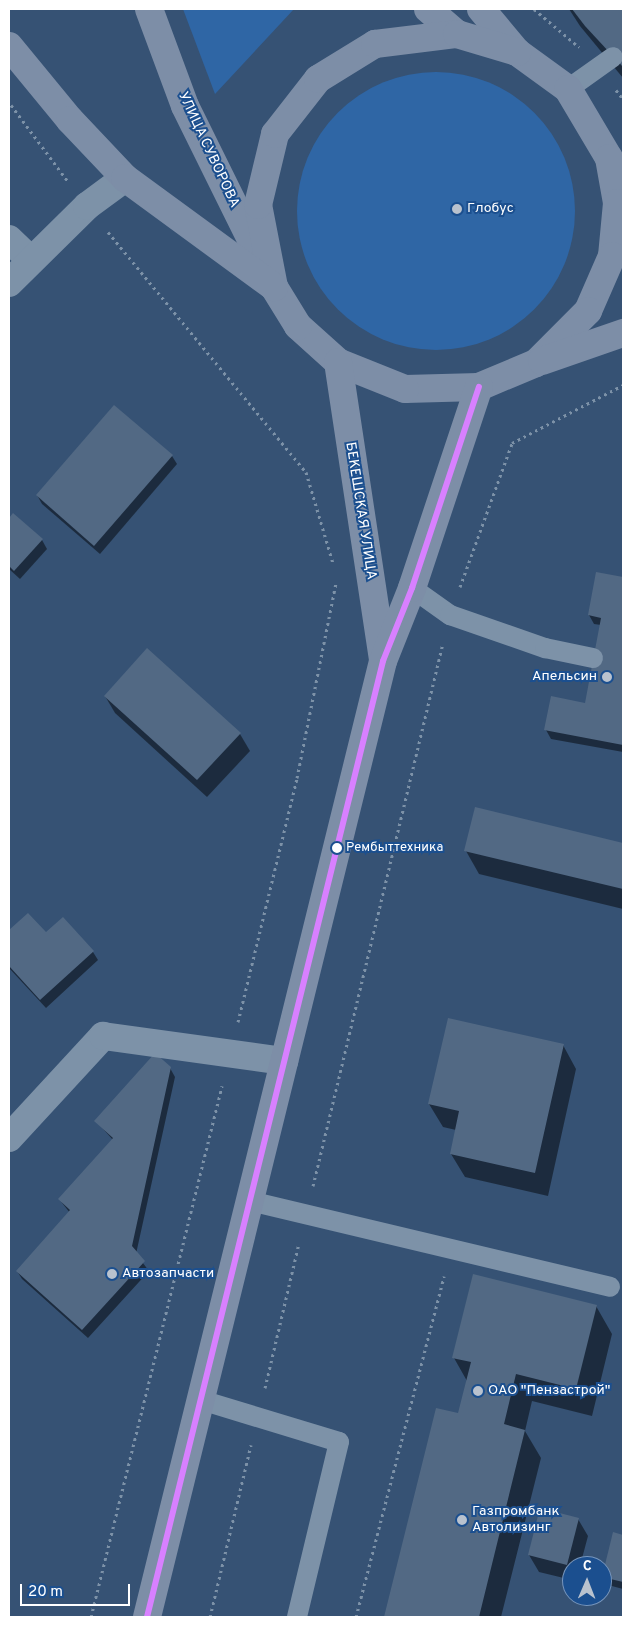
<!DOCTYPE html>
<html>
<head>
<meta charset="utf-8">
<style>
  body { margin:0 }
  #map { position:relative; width:632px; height:1626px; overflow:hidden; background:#365274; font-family:Overpass,sans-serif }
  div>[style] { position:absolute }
  .green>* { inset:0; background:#2f66a5 }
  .round { border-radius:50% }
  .shadow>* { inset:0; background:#0007 }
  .building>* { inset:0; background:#526984 }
  .path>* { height:3px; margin-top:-1.5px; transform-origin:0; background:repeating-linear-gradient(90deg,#7d92a8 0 2.5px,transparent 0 6.5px) }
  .service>* { height:20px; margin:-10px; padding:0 10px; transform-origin:10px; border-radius:10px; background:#7d92a8 }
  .minor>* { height:28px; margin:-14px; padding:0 14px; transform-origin:14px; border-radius:14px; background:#7d92a8 }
  .primary>* { height:28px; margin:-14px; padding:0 14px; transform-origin:14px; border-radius:14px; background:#7d8ea7 }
  .bus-1>* { height:6px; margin:-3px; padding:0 3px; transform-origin:3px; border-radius:3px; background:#d880ff }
  .dots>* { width:14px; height:14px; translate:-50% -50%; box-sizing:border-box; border:2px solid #1b4f8f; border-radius:50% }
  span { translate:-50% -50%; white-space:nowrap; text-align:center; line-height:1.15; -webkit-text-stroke:4px #1b4f8f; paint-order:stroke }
  .bus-label { font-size:13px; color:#fff }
  .left { translate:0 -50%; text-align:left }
  .street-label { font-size:14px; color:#fff }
  .poi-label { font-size:14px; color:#fff }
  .right { translate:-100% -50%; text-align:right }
  .frame { position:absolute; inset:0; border:10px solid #fff; pointer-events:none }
  .north { position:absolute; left:562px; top:1556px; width:50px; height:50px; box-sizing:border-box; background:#1b4f8f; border:1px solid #7695bc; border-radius:50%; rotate:1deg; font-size:14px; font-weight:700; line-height:20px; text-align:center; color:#fff }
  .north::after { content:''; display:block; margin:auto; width:18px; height:22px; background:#b9c2ce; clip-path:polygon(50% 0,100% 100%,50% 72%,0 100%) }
  .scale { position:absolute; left:20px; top:1584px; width:110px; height:22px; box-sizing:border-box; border:2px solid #fff; border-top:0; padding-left:6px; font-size:15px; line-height:18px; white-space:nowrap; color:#fff; -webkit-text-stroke:4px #1b4f8f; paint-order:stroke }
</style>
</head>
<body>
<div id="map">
  <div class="green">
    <i style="clip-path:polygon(183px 9px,294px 9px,215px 94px)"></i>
    <i class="round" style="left:297px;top:72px;width:278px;height:278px"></i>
  </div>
  <div class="shadow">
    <i style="clip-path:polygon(569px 9px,623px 9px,623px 78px,580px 26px)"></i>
    <i style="clip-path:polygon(172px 456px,177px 464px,100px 554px,42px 504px,37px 495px)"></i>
    <i style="clip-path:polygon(13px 515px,42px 540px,47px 549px,20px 579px,9px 569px,9px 520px)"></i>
    <i style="clip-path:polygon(597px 573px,623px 578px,623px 752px,551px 739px,546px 730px,586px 704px,601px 625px,594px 624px,589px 615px)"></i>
    <i style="clip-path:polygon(105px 696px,240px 734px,250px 751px,207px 797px,115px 713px)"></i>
    <i style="clip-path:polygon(475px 809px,623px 844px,623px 909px,479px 874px,466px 851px)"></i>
    <i style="clip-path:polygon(28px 915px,46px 934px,93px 952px,98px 960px,46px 1008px,9px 968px,9px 932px)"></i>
    <i style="clip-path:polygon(563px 1045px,576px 1069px,548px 1196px,465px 1177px,451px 1154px,456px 1130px,443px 1127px,429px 1104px)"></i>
    <i style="clip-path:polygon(170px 1068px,175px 1077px,136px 1254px,149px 1271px,88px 1338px,22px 1279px,17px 1271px,70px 1213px,59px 1199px,113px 1140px,96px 1121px)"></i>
    <i style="clip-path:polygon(596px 1306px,612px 1334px,592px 1416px,532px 1401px,525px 1431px,541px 1458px,501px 1617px,385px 1617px,437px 1409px,459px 1415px,467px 1381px,454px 1358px)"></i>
    <i style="clip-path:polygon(578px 1519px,588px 1536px,580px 1566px,572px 1566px,572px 1580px,539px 1572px,529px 1555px)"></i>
    <i style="clip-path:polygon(614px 1534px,623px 1536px,623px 1589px,608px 1585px,603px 1577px)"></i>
  </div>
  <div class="building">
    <i style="clip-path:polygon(572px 9px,623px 9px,623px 67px,585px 26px)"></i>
    <i style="clip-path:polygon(114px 405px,173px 455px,94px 546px,36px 495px)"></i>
    <i style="clip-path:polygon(13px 513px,43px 539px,14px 571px,9px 566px,9px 518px)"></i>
    <i style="clip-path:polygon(596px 572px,623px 577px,623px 745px,544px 730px,551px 696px,585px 703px,601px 618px,588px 615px)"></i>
    <i style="clip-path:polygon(147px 648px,241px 733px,197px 780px,104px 696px)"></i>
    <i style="clip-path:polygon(475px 807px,623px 843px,623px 889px,464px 851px)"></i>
    <i style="clip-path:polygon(28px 913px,46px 932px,63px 917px,94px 951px,40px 1000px,9px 966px,9px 930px)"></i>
    <i style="clip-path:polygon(448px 1018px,564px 1044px,535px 1173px,450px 1154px,459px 1111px,428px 1104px)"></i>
    <i style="clip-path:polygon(155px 1053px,171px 1067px,132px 1246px,145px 1261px,82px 1330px,16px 1271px,70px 1210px,58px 1199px,113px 1138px,94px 1121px)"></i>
    <i style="clip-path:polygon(473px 1274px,597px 1305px,576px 1389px,516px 1374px,504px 1424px,525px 1430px,479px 1617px,384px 1617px,436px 1408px,458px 1413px,471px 1362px,452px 1358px)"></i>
    <i style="clip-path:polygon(540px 1508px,579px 1518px,567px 1565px,528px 1555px)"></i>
    <i style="clip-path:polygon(613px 1532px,623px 1535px,623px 1582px,602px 1577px)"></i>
  </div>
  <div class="path">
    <i style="left:534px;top:9px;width:59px;rotate:40.2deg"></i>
    <i style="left:616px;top:90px;width:11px;rotate:52deg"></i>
    <i style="left:11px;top:105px;width:94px;rotate:53.3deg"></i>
    <i style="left:108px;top:232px;width:311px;rotate:50.5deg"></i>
    <i style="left:306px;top:472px;width:95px;rotate:73.5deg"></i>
    <i style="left:460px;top:587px;width:153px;rotate:-70.1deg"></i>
    <i style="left:512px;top:443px;width:125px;rotate:-27.6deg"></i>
    <i style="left:238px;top:1022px;width:251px;rotate:-76.4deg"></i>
    <i style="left:297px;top:778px;width:200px;rotate:-78.7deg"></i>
    <i style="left:313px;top:1186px;width:558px;rotate:-76.54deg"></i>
    <i style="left:265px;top:1388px;width:149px;rotate:-76.8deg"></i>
    <i style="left:91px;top:1617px;width:547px;rotate:-76.14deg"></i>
    <i style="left:210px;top:1617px;width:177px;rotate:-76.6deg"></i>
    <i style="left:356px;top:1617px;width:352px;rotate:-75.5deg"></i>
  </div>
  <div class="service">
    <i style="left:568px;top:89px;width:55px;rotate:-35.4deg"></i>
    <i style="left:412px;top:588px;width:47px;rotate:35.4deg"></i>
    <i style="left:450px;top:615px;width:101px;rotate:19.2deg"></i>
    <i style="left:545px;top:648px;width:49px;rotate:11.8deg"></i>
    <i style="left:250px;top:1201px;width:370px;rotate:13.4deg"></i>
    <i style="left:201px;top:1400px;width:144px;rotate:16.9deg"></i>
    <i style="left:339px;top:1442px;width:180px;rotate:103.5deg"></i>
  </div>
  <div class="minor">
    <i style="left:9px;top:239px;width:30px;rotate:44deg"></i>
    <i style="left:9px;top:283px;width:110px;rotate:-44.6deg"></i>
    <i style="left:87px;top:206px;width:47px;rotate:-36.4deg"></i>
    <i style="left:9px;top:1138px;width:139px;rotate:-47.3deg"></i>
    <i style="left:103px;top:1036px;width:183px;rotate:7.9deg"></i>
  </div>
  <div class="primary">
    <i style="left:149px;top:9px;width:103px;rotate:69.6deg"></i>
    <i style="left:185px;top:106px;width:165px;rotate:63.7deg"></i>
    <i style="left:428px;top:9px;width:38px;rotate:41deg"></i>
    <i style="left:481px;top:9px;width:56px;rotate:50.1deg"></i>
    <i style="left:517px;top:52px;width:63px;rotate:36deg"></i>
    <i style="left:568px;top:89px;width:80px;rotate:59.3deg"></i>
    <i style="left:609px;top:158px;width:46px;rotate:79.9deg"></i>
    <i style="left:617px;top:203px;width:53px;rotate:95.4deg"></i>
    <i style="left:612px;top:256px;width:60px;rotate:113.6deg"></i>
    <i style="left:588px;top:311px;width:74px;rotate:135deg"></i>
    <i style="left:536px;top:363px;width:62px;rotate:157.2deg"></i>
    <i style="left:479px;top:387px;width:74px;rotate:178.5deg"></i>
    <i style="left:405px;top:389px;width:72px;rotate:-158.1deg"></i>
    <i style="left:338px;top:362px;width:54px;rotate:-138deg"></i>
    <i style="left:298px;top:326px;width:46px;rotate:-121.6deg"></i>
    <i style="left:274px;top:287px;width:84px;rotate:-101deg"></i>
    <i style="left:258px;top:205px;width:73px;rotate:-76.5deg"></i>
    <i style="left:275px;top:134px;width:70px;rotate:-52deg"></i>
    <i style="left:318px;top:79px;width:67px;rotate:-31.6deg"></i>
    <i style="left:375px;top:44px;width:83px;rotate:-7deg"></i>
    <i style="left:457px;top:34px;width:63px;rotate:16.7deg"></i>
    <i style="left:9px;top:46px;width:96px;rotate:50.5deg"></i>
    <i style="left:70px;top:120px;width:80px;rotate:46.5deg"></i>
    <i style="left:125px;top:178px;width:185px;rotate:36.2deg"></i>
    <i style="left:542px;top:361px;width:86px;rotate:-19.1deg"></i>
    <i style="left:338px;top:362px;width:300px;rotate:81.4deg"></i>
    <i style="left:147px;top:1617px;width:985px;rotate:-76.13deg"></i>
    <i style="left:383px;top:661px;width:79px;rotate:-68.3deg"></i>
    <i style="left:412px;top:588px;width:212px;rotate:-71.6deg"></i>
  </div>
  <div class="bus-1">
    <i style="left:147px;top:1617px;width:985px;rotate:-76.13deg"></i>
    <i style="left:383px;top:661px;width:79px;rotate:-68.3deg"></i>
    <i style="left:412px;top:588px;width:212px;rotate:-71.6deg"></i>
  </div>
  <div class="dots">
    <i style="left:457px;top:209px;background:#b9c2ce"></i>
    <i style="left:607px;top:677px;background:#b9c2ce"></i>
    <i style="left:337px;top:848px;background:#fff"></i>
    <i style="left:112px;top:1274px;background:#b9c2ce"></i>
    <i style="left:478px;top:1391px;background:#b9c2ce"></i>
    <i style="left:462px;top:1520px;background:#b9c2ce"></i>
  </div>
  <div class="bus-label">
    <span class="left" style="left:346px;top:848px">Рембыттехника</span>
  </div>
  <div class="street-label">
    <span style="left:208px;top:150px;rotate:65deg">УЛИЦА СУВОРОВА</span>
    <span style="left:360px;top:511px;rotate:81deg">БЕКЕШСКАЯ УЛИЦА</span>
  </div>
  <div class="poi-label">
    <span class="left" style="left:467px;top:209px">Глобус</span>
    <span class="right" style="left:597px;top:677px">Апельсин</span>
    <span class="left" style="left:122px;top:1274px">Автозапчасти</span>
    <span class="left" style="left:488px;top:1391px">ОАО "Пензастрой"</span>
    <span class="left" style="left:472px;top:1520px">Газпромбанк<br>Автолизинг</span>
  </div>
  <div class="frame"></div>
  <div class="north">С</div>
  <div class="scale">20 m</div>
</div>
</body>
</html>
